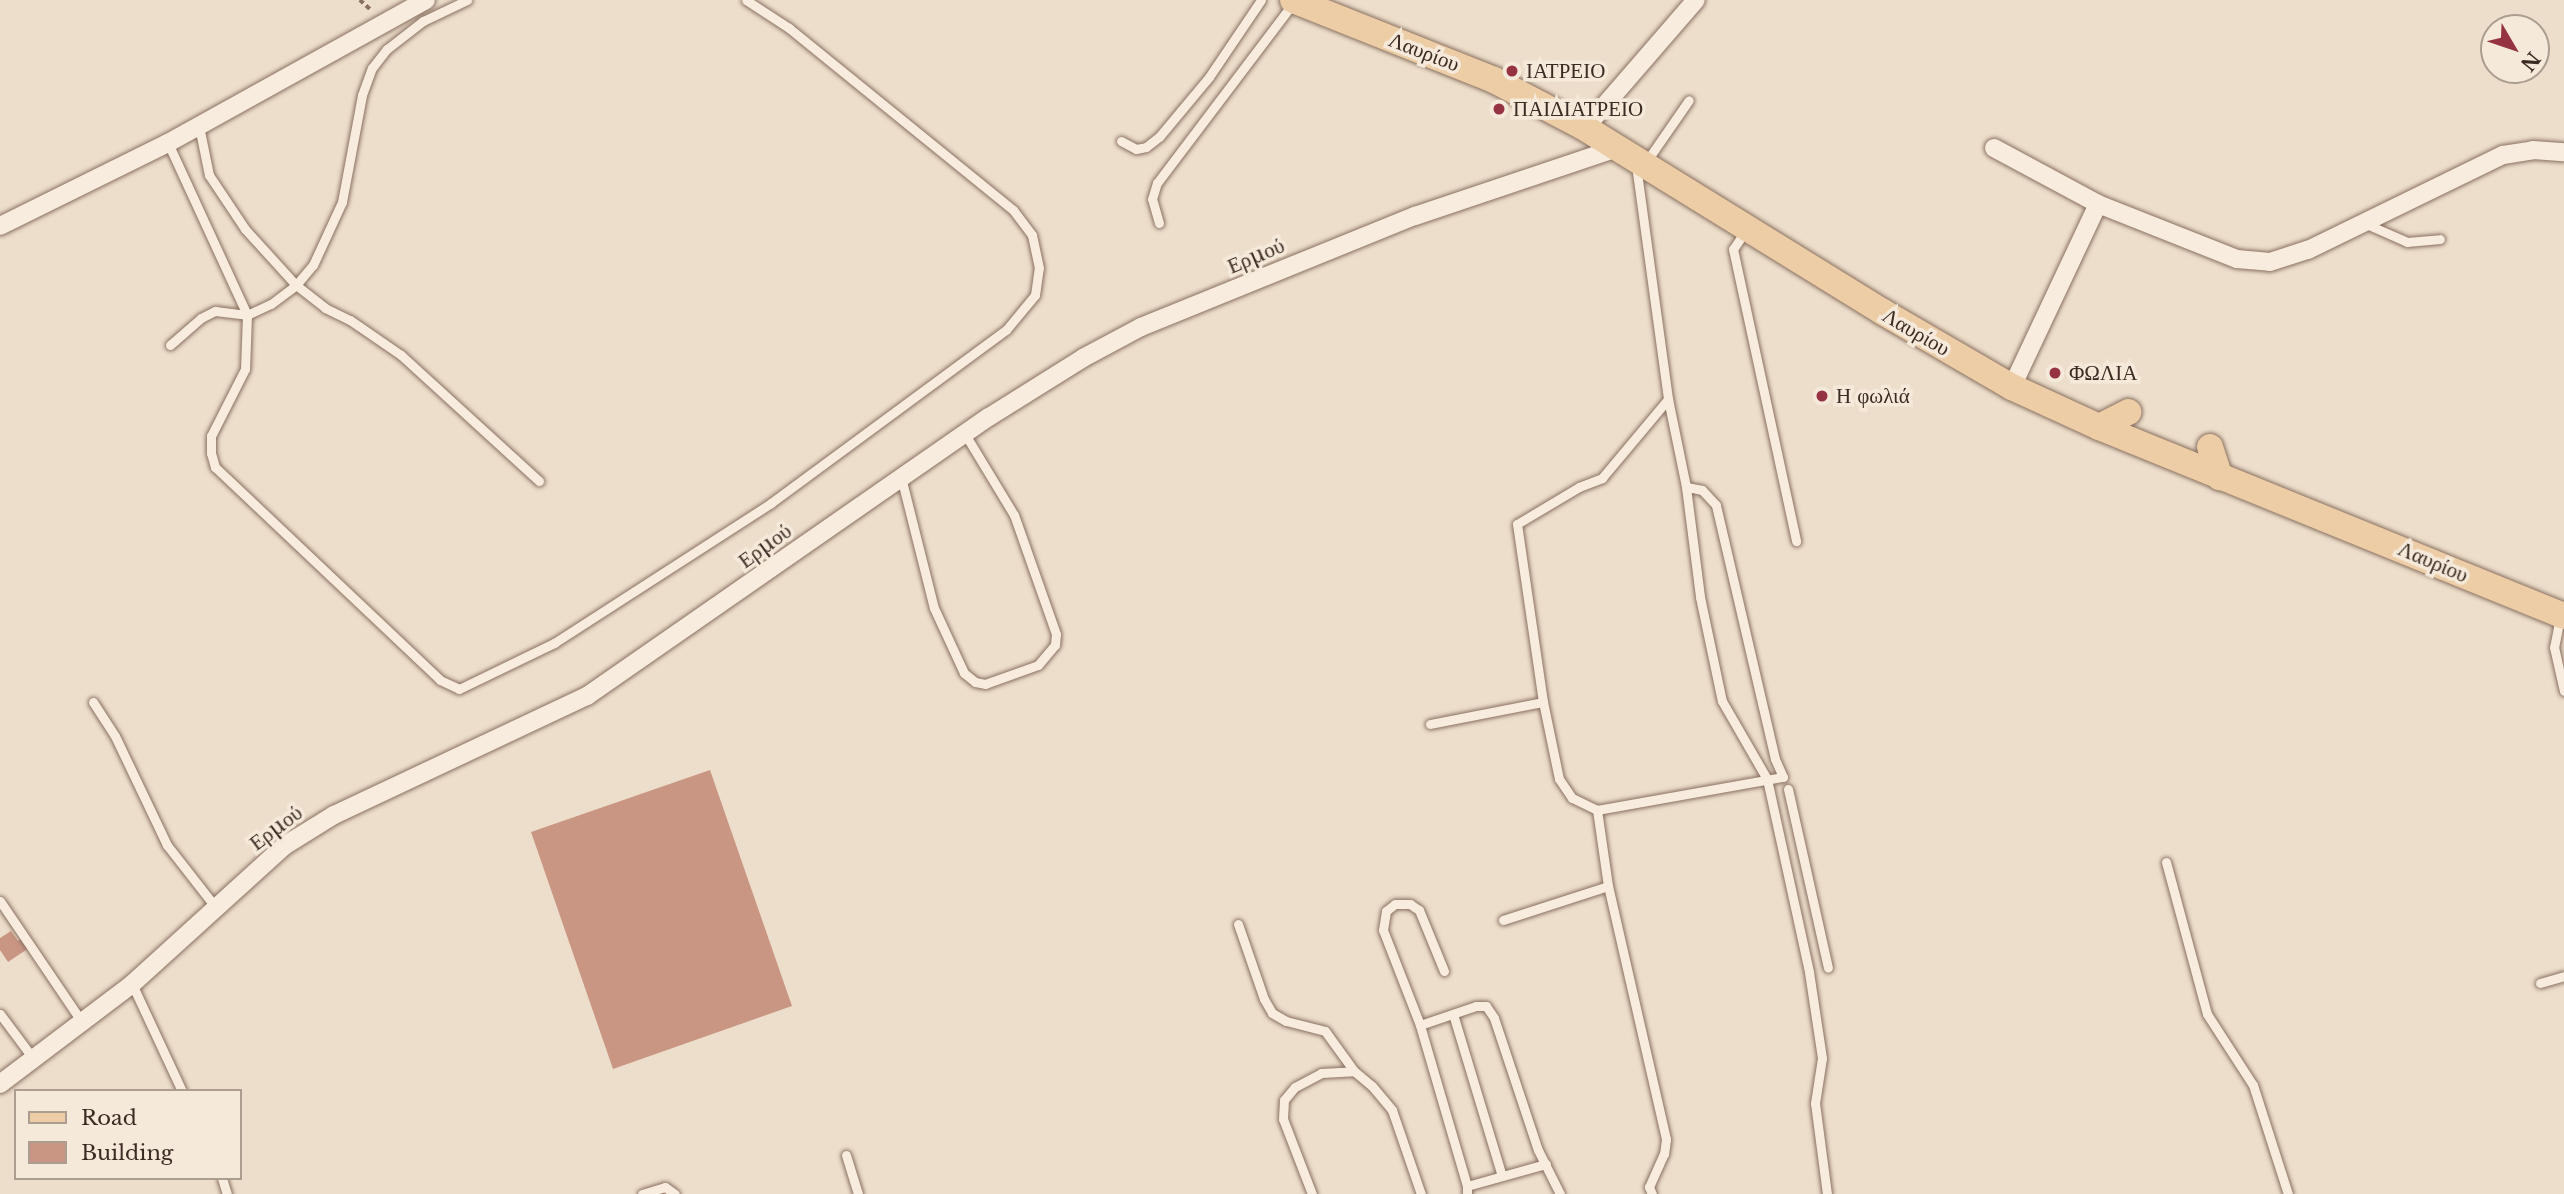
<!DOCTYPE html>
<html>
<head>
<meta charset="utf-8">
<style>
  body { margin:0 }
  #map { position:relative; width:2564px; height:1194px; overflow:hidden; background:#eddecb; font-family:"Libre Baskerville",serif }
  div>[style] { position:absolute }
  .building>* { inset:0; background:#c99683 }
  .path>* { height:3.5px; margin-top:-1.75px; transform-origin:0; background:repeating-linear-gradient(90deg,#897060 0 5px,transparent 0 8.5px) }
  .roads { filter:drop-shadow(0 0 2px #897060) drop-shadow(0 0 2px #897060) }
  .lane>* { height:9px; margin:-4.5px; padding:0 4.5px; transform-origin:4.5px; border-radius:4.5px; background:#f8ecde }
  .street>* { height:18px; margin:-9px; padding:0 9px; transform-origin:9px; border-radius:9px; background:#f8ecde }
  .primary>* { height:26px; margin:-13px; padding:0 13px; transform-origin:13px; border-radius:13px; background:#edcda6 }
  .dots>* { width:19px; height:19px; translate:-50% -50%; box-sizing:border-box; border:4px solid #f5e9da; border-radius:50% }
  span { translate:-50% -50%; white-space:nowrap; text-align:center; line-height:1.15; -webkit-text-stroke:7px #f5e9da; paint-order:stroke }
  .street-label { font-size:21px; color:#3b2b22 }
  .poi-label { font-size:21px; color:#3b2b22 }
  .left { translate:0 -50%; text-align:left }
  .legend { position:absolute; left:14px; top:1089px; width:228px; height:91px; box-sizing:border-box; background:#f5e9da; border:2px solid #ab9d90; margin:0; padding:9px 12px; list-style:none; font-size:21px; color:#3b2b22 }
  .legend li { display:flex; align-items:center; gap:14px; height:35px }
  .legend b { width:35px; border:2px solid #ab9d90 }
  .north { position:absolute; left:2480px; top:14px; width:70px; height:70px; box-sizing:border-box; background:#f5e9da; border:2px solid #ab9d90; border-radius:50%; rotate:129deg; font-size:19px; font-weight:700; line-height:28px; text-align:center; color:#3b2b22 }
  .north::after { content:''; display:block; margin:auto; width:24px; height:32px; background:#953342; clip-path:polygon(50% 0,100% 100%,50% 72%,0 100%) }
</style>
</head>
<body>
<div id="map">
  <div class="building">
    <i style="clip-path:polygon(710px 770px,792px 1006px,613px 1069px,531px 832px)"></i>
    <i style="clip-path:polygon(11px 931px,18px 941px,23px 937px,29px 948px,8px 962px,0 950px,0 938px)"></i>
  </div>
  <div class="path">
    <i style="left:360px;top:0;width:15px;rotate:42deg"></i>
  </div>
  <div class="roads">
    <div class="lane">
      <i style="left:199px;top:126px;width:50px;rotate:78.5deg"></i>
      <i style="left:209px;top:175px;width:65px;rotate:56.3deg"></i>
      <i style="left:245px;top:229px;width:76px;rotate:47.7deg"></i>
      <i style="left:296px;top:285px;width:37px;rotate:38deg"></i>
      <i style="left:325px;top:308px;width:28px;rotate:26deg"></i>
      <i style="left:350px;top:320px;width:62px;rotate:34.5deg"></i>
      <i style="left:401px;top:355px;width:187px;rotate:42.4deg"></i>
      <i style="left:1121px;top:141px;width:17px;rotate:28deg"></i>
      <i style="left:1136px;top:149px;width:10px;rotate:-11deg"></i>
      <i style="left:1146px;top:147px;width:16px;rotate:-38deg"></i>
      <i style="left:1159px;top:137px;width:78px;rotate:-50.2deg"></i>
      <i style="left:1209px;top:77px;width:93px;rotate:-56deg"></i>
      <i style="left:168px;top:143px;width:189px;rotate:65.3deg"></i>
      <i style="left:247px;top:315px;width:54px;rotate:92.1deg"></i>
      <i style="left:245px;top:369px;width:75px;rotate:116.9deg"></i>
      <i style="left:211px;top:436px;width:17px;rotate:90deg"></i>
      <i style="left:211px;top:453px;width:15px;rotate:74deg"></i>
      <i style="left:215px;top:467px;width:310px;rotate:43.4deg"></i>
      <i style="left:440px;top:680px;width:21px;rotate:25deg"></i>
      <i style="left:459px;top:689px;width:106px;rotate:-25.8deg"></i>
      <i style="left:554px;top:643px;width:258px;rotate:-32.8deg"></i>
      <i style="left:771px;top:503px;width:292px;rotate:-36.4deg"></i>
      <i style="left:1006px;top:330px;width:45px;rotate:-50.4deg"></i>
      <i style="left:1035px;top:295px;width:27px;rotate:-82deg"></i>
      <i style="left:1039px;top:268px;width:34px;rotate:-102deg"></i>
      <i style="left:1032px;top:235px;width:31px;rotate:-127deg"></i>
      <i style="left:1013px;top:210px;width:289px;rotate:-140.9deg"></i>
      <i style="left:789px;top:28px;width:51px;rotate:-146.9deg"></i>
      <i style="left:1646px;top:162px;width:75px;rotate:-55.3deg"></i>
      <i style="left:1636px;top:165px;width:236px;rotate:82.2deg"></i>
      <i style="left:1668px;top:399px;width:90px;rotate:78.4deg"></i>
      <i style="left:1686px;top:487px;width:111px;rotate:82.7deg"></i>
      <i style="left:1700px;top:597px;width:106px;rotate:78.1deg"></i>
      <i style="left:1722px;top:701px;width:90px;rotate:60deg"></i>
      <i style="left:1767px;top:779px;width:198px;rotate:77.7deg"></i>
      <i style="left:1809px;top:972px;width:87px;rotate:81.4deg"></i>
      <i style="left:1822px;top:1058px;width:46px;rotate:98.8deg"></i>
      <i style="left:1815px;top:1103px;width:92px;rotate:82.5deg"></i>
      <i style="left:1159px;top:223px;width:25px;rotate:-106deg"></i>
      <i style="left:1152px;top:199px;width:17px;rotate:-73deg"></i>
      <i style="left:1157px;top:183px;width:227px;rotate:-52.9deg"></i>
      <i style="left:2364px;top:223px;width:47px;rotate:23.8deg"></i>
      <i style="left:2407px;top:242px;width:33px;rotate:-5deg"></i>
      <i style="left:1746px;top:230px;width:23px;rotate:124deg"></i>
      <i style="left:1733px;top:249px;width:299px;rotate:77.8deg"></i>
      <i style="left:170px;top:345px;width:41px;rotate:-41.1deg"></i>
      <i style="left:201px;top:318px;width:16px;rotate:-27deg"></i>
      <i style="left:215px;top:311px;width:32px;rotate:7deg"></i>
      <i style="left:247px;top:315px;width:26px;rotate:-25deg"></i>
      <i style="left:271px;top:304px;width:31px;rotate:-37deg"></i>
      <i style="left:296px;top:285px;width:26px;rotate:-50deg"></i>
      <i style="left:313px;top:265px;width:69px;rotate:-65.3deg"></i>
      <i style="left:342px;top:202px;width:109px;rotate:-79.4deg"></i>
      <i style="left:362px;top:95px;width:29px;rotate:-70deg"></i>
      <i style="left:372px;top:68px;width:24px;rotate:-52deg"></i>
      <i style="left:387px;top:49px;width:46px;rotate:-37.9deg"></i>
      <i style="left:423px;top:21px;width:49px;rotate:-25.5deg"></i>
      <i style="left:901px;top:477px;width:135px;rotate:75.9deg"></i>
      <i style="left:934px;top:608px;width:72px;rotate:65.2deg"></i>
      <i style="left:964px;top:673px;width:14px;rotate:39deg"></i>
      <i style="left:975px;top:682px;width:10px;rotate:11deg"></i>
      <i style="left:985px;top:684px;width:56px;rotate:-19.7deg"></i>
      <i style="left:1038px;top:665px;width:26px;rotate:-50deg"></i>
      <i style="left:1055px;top:645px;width:11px;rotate:-85deg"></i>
      <i style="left:1056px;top:634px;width:126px;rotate:-109.4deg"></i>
      <i style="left:1014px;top:515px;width:95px;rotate:-121.2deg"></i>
      <i style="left:2560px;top:617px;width:31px;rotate:101deg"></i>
      <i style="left:2554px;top:647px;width:45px;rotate:77.2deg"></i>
      <i style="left:93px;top:702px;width:40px;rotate:57.1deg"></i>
      <i style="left:115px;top:736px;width:121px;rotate:64.5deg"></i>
      <i style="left:167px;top:845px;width:81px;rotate:52deg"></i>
      <i style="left:1430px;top:724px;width:115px;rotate:-11deg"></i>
      <i style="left:1788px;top:789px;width:183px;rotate:77.4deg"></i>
      <i style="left:1597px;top:810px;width:28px;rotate:-154deg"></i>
      <i style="left:1572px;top:798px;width:23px;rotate:-124deg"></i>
      <i style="left:1559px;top:779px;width:79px;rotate:-101.7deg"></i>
      <i style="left:1543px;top:702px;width:180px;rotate:-98.3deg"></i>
      <i style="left:1517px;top:524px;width:72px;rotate:-30.8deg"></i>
      <i style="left:1579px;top:487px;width:25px;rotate:-21deg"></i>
      <i style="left:1602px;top:478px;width:103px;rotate:-50.1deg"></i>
      <i style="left:2166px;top:862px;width:157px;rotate:74.9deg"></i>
      <i style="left:2207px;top:1014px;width:85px;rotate:57.1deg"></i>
      <i style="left:2253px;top:1085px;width:114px;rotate:72.2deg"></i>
      <i style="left:0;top:901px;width:146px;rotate:55.9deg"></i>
      <i style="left:1503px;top:920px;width:110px;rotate:-17.9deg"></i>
      <i style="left:1238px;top:924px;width:79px;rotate:70.9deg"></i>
      <i style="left:1264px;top:999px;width:16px;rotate:60deg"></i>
      <i style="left:1272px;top:1013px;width:16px;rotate:30deg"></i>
      <i style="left:1286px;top:1021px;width:40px;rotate:14.4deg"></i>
      <i style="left:1325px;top:1031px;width:49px;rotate:54.1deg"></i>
      <i style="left:1354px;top:1071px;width:23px;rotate:40deg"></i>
      <i style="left:1372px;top:1086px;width:31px;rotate:50deg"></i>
      <i style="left:1392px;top:1110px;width:89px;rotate:71deg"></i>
      <i style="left:2540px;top:983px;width:25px;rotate:-16deg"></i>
      <i style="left:132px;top:984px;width:118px;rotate:65deg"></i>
      <i style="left:0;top:1014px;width:54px;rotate:53.3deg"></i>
      <i style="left:1453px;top:1014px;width:169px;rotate:73.2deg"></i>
      <i style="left:1420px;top:1025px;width:102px;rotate:-111.3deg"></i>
      <i style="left:1383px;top:930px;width:19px;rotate:-81deg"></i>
      <i style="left:1386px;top:911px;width:11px;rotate:-38deg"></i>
      <i style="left:1395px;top:904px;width:15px"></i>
      <i style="left:1410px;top:904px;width:11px;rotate:34deg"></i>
      <i style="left:1419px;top:910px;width:66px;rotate:67.7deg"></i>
      <i style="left:846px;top:1155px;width:41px;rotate:72.9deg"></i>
      <i style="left:222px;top:1178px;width:17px;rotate:73deg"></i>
      <i style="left:1467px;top:1186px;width:82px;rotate:-15.6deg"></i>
      <i style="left:642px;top:1194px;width:24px;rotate:-17deg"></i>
      <i style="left:665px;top:1187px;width:12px;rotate:35deg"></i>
      <i style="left:1312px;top:1194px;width:80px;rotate:-111.1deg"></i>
      <i style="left:1283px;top:1119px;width:19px;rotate:-87deg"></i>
      <i style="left:1284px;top:1100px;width:17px;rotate:-50deg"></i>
      <i style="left:1295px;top:1087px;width:30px;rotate:-28deg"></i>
      <i style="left:1321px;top:1073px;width:33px;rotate:-3deg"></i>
      <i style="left:1467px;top:1194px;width:8px;rotate:-90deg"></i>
      <i style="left:1467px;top:1186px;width:168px;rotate:-106.3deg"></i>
      <i style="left:1420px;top:1025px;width:59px;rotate:-18.7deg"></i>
      <i style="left:1476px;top:1006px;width:10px"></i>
      <i style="left:1486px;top:1006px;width:14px;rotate:56deg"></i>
      <i style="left:1494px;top:1018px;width:139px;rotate:71.6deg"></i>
      <i style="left:1538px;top:1150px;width:49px;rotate:63.4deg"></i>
      <i style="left:1652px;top:1194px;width:8px;rotate:-113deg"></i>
      <i style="left:1649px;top:1187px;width:36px;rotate:-66deg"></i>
      <i style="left:1664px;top:1154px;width:15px;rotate:-82deg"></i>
      <i style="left:1666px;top:1139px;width:260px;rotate:-102.9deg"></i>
      <i style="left:1608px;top:886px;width:77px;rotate:-98.2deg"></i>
      <i style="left:1597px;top:810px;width:189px;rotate:-10.1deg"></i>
      <i style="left:1783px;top:777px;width:20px;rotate:-114deg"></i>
      <i style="left:1775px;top:759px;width:261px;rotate:-103.1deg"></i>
      <i style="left:1716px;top:505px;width:21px;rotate:-133deg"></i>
      <i style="left:1702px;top:490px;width:16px;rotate:-169deg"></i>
    </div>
    <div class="street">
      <i style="left:1585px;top:128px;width:169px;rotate:-49.1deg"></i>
      <i style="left:1994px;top:148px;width:118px;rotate:28.3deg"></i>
      <i style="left:2098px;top:204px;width:202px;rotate:115.2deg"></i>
      <i style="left:2098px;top:204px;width:149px;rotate:21.6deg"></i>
      <i style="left:2237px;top:259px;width:33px;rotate:5deg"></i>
      <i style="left:2270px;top:262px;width:40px;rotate:-18deg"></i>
      <i style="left:2308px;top:250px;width:217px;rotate:-26deg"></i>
      <i style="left:2503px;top:155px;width:30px;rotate:-9deg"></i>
      <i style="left:2533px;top:150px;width:31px;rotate:4deg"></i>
      <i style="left:0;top:226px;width:187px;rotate:-26.3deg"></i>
      <i style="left:168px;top:143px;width:295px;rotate:-29deg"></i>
      <i style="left:0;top:1084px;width:166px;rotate:-37.1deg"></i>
      <i style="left:132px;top:984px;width:205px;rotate:-42.2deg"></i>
      <i style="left:284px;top:846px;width:59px;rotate:-31.8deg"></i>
      <i style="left:334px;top:815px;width:280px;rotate:-25.2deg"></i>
      <i style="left:587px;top:696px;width:489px;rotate:-34.8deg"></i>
      <i style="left:989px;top:417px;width:111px;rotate:-32.1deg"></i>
      <i style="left:1083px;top:358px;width:66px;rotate:-28.1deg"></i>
      <i style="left:1141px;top:327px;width:296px;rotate:-22.1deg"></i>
      <i style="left:1415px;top:216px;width:213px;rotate:-18.6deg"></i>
    </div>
    <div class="primary">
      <i style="left:1293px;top:0;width:216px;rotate:21.7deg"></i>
      <i style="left:1494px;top:80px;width:103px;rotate:27.8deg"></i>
      <i style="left:1585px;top:128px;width:350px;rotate:31.7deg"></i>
      <i style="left:1883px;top:312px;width:149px;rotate:30.2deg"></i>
      <i style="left:2012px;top:387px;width:96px;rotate:24.7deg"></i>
      <i style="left:2099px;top:427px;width:502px;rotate:22.12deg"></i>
      <i style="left:2099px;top:427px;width:33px;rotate:-27deg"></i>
      <i style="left:2210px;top:447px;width:32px;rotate:72deg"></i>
    </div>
  </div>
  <div class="dots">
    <i style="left:1512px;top:71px;background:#953342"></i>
    <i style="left:1499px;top:109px;background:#953342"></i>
    <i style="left:2055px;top:373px;background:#953342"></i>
    <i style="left:1822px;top:396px;background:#953342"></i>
  </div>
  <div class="street-label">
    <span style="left:1424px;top:52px;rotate:21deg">Λαυρίου</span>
    <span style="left:1256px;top:256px;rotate:-23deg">Ερμού</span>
    <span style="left:1916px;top:332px;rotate:30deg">Λαυρίου</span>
    <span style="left:765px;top:546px;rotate:-36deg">Ερμού</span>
    <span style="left:2433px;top:562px;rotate:23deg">Λαυρίου</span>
    <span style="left:276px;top:828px;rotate:-37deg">Ερμού</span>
  </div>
  <div class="poi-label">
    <span class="left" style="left:1526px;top:71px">ΙΑΤΡΕΙΟ</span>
    <span class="left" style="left:1513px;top:109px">ΠΑΙΔΙΑΤΡΕΙΟ</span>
    <span class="left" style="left:2069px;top:373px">ΦΩΛΙΑ</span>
    <span class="left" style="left:1836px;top:396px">Η φωλιά</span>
  </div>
  <ul class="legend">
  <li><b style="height:9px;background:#edcda6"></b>Road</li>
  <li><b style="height:19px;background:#c99683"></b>Building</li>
  </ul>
  <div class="north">N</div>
</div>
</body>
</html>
